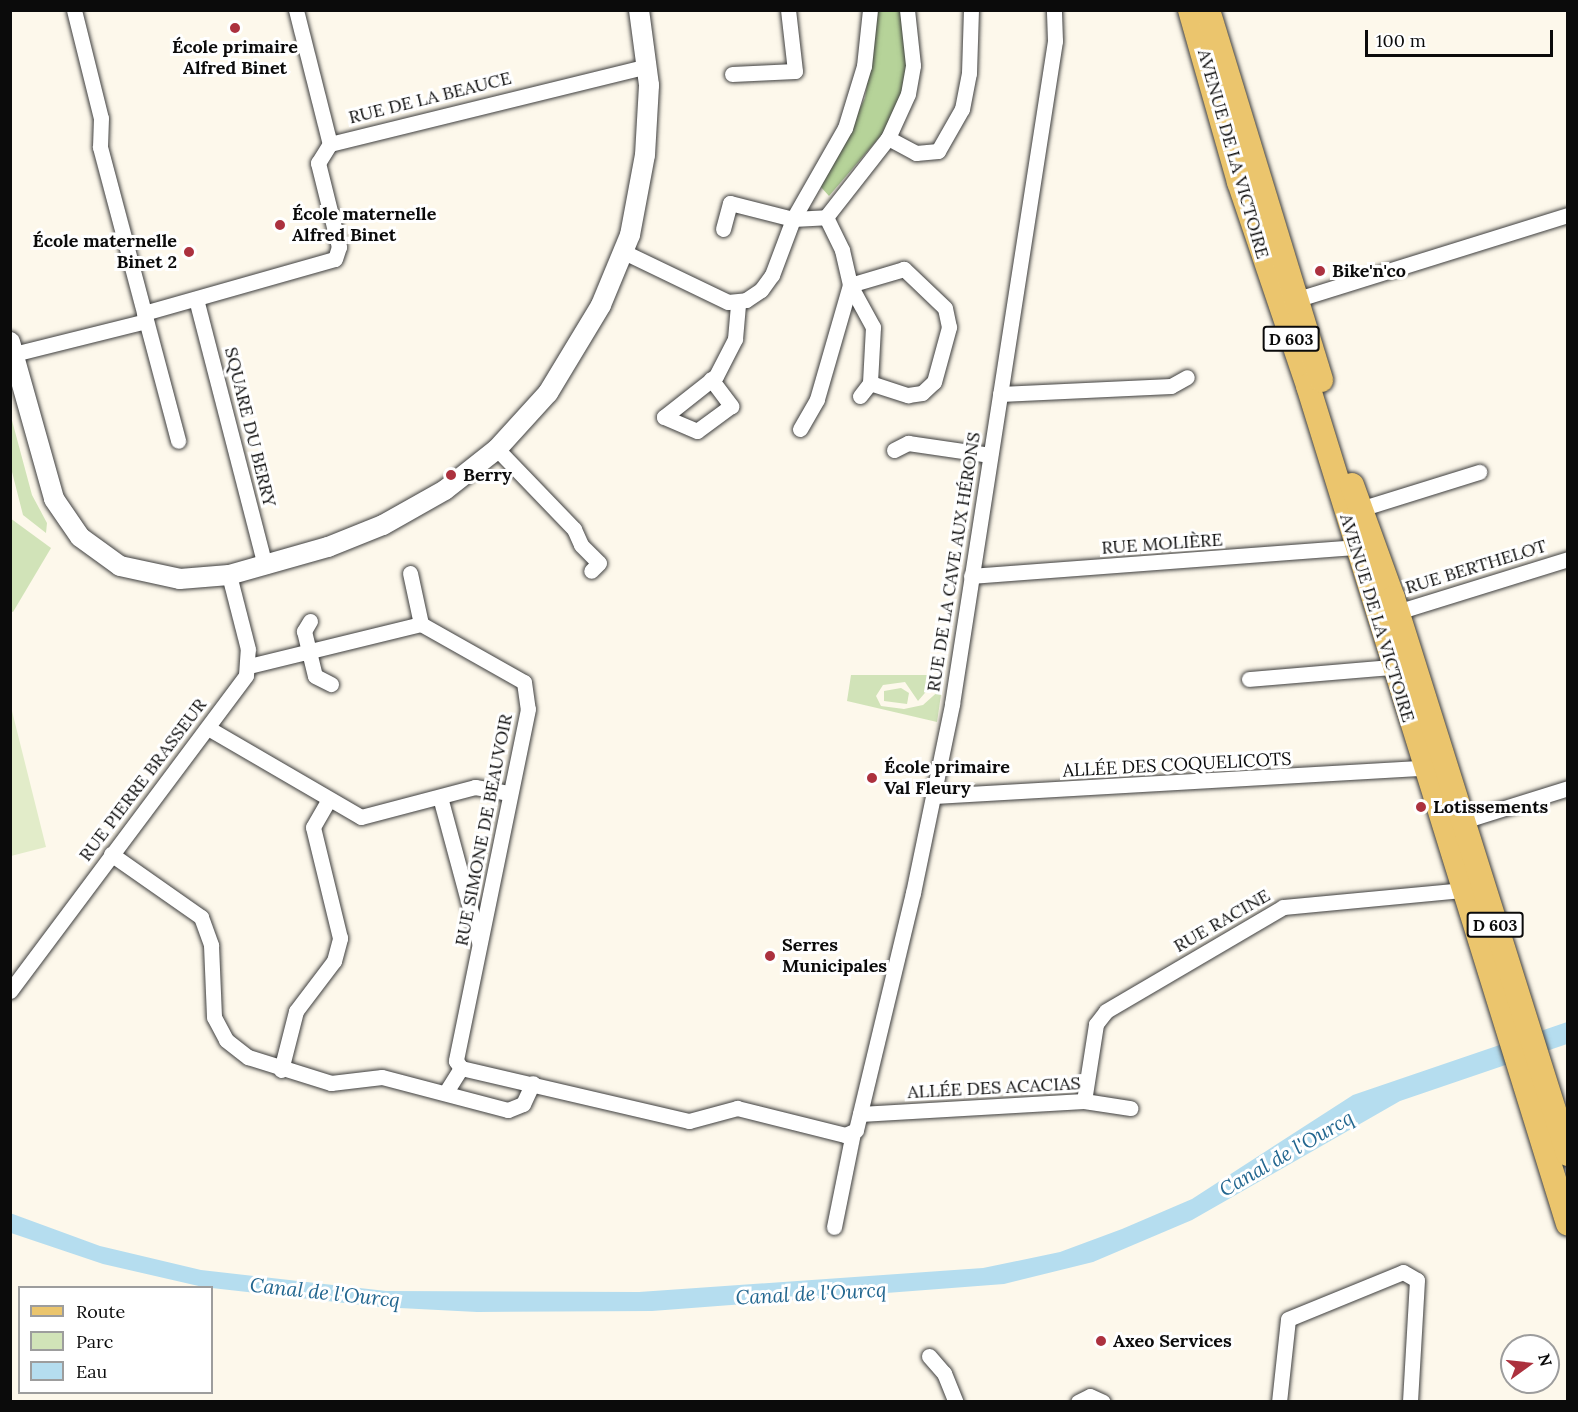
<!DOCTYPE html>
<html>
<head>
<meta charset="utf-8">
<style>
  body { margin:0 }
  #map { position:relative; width:1578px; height:1412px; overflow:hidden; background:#fdf8eb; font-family:Lora,serif }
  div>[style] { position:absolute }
  .green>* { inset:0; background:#d1e3b8 }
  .forest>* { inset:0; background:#b6d399 }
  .pitch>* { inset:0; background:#e2ecc9 }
  .water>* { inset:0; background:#b5ddef }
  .roads { filter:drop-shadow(0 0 2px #3e3e3e) drop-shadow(0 0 2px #3e3e3e) }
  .minor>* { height:15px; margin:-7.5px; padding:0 7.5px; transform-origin:7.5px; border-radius:7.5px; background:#fff }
  .tertiary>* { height:20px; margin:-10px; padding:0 10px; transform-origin:10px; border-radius:10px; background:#fff }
  .primary>* { height:24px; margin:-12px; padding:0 12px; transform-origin:12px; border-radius:12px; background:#ebc56d }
  .dots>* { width:16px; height:16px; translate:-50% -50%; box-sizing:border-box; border:3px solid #fff; border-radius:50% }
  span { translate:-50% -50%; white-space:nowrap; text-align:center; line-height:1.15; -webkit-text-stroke:6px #fff; paint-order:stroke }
  .shield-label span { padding:2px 4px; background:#fff; border:2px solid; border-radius:4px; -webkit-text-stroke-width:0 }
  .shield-label { font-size:16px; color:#0b0b0b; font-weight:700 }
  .poi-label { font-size:18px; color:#0b0b0b; font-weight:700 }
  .left { translate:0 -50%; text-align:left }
  .right { translate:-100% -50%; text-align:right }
  .street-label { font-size:18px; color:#0b0b0b }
  .water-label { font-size:20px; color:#22668f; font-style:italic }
  .frame { position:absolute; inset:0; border:12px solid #0b0b0b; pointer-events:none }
  .legend { position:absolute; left:18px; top:1286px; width:195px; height:108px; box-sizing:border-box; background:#fff; border:2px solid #9d9d9d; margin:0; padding:8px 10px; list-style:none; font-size:18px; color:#0b0b0b }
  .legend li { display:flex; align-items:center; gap:12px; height:30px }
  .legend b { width:30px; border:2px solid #9d9d9d }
  .north { position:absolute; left:1500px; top:1334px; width:60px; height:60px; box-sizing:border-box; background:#fff; border:2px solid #9d9d9d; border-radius:50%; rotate:75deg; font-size:16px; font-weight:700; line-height:24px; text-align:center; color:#0b0b0b }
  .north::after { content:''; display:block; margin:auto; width:21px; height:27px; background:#ac313e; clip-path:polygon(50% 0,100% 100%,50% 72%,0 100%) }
  .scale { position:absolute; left:1365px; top:30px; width:188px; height:27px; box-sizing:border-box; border:3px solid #0b0b0b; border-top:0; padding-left:8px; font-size:18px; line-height:21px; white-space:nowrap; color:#0b0b0b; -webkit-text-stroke:4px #fff; paint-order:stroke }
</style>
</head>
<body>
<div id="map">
  <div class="green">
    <i style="clip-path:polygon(10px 413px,32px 495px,47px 523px,46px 533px,23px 515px,11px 468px)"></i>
    <i style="clip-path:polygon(10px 518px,51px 548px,13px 612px,10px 611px)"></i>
    <i style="clip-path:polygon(851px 675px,944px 675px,943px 683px,930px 687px,918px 701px,905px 682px,883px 685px,876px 696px,881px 706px,904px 709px,923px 705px,942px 688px,937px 722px,847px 701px)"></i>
    <i style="clip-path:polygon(901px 688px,909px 693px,907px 704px,884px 701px,884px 691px)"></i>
  </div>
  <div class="forest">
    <i style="clip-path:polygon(878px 11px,904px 11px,909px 75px,890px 125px,829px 196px,820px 186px,865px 98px)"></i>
  </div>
  <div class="pitch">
    <i style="clip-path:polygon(11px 707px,46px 847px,11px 856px,10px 856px)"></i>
  </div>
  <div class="water">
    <i style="clip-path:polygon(1567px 1022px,1567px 1044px,1400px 1101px,1192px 1220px,1093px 1262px,1004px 1284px,652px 1311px,477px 1312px,380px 1307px,203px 1287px,103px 1264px,11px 1233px,10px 1213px,100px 1246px,201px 1270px,386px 1291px,639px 1292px,983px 1268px,1060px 1252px,1122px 1229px,1192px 1199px,1353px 1095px)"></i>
  </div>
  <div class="roads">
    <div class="minor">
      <i style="left:74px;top:10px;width:111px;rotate:76deg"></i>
      <i style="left:101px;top:118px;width:29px;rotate:92deg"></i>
      <i style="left:100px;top:147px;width:304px;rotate:75.1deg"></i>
      <i style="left:296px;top:10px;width:138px;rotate:75.8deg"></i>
      <i style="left:732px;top:74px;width:63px;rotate:-2.7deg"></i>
      <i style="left:795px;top:71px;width:61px;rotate:-96.5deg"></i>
      <i style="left:888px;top:138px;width:32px;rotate:28deg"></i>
      <i style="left:916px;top:153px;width:22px;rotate:-5deg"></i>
      <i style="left:938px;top:151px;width:48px;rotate:-60.3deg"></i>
      <i style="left:962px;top:109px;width:37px;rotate:-79deg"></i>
      <i style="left:969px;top:73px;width:63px;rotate:-88.2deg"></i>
      <i style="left:826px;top:217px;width:37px;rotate:64deg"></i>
      <i style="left:842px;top:250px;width:36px;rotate:77deg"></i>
      <i style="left:850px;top:285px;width:48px;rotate:61.3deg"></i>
      <i style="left:873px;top:327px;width:56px;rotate:93.1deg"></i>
      <i style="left:870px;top:383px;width:40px;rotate:18deg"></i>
      <i style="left:908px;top:395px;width:14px;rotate:-8deg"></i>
      <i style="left:922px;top:393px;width:16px;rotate:-43deg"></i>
      <i style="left:934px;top:382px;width:57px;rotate:-74.7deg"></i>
      <i style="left:949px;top:327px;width:19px;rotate:-102deg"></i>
      <i style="left:945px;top:308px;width:57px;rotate:-136.4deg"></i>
      <i style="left:904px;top:269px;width:56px;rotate:163.5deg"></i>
      <i style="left:723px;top:229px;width:27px;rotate:-75deg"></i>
      <i style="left:730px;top:203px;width:65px;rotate:14.3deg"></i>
      <i style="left:793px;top:219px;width:33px;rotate:-3deg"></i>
      <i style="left:826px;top:217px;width:100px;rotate:-51.9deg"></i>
      <i style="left:888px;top:138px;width:48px;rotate:-65.6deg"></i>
      <i style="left:908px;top:94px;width:29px;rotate:-80deg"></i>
      <i style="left:913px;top:65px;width:55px;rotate:-96.2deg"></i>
      <i style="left:624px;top:252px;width:115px;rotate:25.7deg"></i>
      <i style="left:728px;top:302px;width:18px;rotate:-6deg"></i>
      <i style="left:746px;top:300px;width:18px;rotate:-34deg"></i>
      <i style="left:761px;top:290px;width:19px;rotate:-54deg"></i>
      <i style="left:772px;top:275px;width:60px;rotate:-69.4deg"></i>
      <i style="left:793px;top:219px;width:105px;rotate:-60.3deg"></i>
      <i style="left:845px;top:128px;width:65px;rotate:-73deg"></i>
      <i style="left:864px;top:66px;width:56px;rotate:-83.9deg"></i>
      <i style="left:196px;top:299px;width:276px;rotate:75.5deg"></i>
      <i style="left:1298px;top:299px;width:283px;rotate:-17.3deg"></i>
      <i style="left:144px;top:313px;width:198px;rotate:-15.8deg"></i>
      <i style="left:335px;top:259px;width:13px;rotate:-72deg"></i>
      <i style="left:339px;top:247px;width:87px;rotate:-104deg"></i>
      <i style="left:318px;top:163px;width:22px;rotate:-58deg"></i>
      <i style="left:330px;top:144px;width:326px;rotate:-13.8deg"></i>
      <i style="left:14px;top:354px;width:136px;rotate:-14deg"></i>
      <i style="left:711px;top:379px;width:34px;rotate:53deg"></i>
      <i style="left:731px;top:406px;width:42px;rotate:143.7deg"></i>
      <i style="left:697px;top:431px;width:36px;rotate:-157deg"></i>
      <i style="left:664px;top:417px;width:66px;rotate:-38.3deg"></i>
      <i style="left:716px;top:376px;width:42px;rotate:-62.8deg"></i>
      <i style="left:735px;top:339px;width:36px;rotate:-85deg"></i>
      <i style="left:1000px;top:394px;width:171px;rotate:-2.7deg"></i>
      <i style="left:1171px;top:386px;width:18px;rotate:-29deg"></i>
      <i style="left:860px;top:396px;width:16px;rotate:-52deg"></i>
      <i style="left:800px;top:429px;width:34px;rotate:-60deg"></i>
      <i style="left:817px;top:399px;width:119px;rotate:-73.9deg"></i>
      <i style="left:497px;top:449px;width:111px;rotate:46.1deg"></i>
      <i style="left:574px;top:529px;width:17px;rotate:66deg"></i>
      <i style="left:581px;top:545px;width:25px;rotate:45deg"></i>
      <i style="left:599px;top:563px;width:11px;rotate:135deg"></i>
      <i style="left:894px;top:450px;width:16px;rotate:-27deg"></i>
      <i style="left:908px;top:443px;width:83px;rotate:8.3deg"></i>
      <i style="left:1360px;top:509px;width:125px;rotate:-17.3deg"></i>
      <i style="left:410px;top:573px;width:52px;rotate:77.8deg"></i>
      <i style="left:971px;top:576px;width:384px;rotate:-4.3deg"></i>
      <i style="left:1397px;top:612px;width:179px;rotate:-17.2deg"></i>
      <i style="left:310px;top:621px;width:12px;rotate:121deg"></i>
      <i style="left:304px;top:631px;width:46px;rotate:76.3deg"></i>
      <i style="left:315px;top:676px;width:18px;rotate:27deg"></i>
      <i style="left:249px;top:666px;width:177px;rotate:-13.7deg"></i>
      <i style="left:421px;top:624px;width:118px;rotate:29.4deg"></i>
      <i style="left:524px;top:682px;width:27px;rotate:82deg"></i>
      <i style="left:528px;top:709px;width:359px;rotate:101.6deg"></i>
      <i style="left:456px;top:1061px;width:9px;rotate:54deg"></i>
      <i style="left:461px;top:1068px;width:28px;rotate:122deg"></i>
      <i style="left:1249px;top:679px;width:144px;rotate:-4.8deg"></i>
      <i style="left:208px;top:728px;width:177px;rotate:30.2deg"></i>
      <i style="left:361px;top:817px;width:118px;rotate:-14.7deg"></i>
      <i style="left:475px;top:787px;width:35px;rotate:10deg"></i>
      <i style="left:933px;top:796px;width:492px;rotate:-3.3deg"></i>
      <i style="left:440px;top:797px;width:150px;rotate:74.9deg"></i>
      <i style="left:1463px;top:821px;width:110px;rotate:-17.4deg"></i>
      <i style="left:111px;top:854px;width:110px;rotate:35deg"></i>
      <i style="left:201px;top:917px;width:30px;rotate:70deg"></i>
      <i style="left:211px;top:945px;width:72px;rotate:87.6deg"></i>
      <i style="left:214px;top:1017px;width:26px;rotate:62deg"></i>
      <i style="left:226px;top:1040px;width:28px;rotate:38deg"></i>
      <i style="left:248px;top:1057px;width:87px;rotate:17.4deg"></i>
      <i style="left:331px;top:1083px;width:51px;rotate:-6.7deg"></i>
      <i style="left:382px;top:1077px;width:130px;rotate:14.7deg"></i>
      <i style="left:508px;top:1110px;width:16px;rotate:-22deg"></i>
      <i style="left:523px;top:1104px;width:23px;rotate:-65deg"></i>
      <i style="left:10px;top:991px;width:394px;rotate:-53.2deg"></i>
      <i style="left:246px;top:675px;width:26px;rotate:-86deg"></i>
      <i style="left:248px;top:649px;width:76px;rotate:-104.4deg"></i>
      <i style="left:461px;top:1068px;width:234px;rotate:13.1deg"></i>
      <i style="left:689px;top:1121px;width:50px;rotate:-15.2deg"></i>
      <i style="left:737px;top:1108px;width:111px;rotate:14deg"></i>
      <i style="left:845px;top:1135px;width:12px;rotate:-24deg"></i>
      <i style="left:856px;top:1130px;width:244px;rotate:-76.5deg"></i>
      <i style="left:913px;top:893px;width:193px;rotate:-78.3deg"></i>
      <i style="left:952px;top:704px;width:671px;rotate:-81.17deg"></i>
      <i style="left:1055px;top:41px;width:31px;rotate:-92deg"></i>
      <i style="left:281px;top:1070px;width:61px;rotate:-75.7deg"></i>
      <i style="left:296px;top:1011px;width:63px;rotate:-52.8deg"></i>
      <i style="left:334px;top:961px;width:24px;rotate:-75deg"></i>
      <i style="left:340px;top:938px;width:114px;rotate:-103.7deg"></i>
      <i style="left:313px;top:827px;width:32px;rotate:-60deg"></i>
      <i style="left:1084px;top:1101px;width:78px;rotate:-81.1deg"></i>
      <i style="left:1096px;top:1024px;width:16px;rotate:-52deg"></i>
      <i style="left:1106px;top:1011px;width:205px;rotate:-30.4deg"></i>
      <i style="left:1283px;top:907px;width:180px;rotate:-5.4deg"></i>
      <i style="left:860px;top:1114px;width:224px;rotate:-3.3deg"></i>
      <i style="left:1084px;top:1101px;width:47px;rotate:8.7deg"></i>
      <i style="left:834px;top:1227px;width:96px;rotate:-78.6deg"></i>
      <i style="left:929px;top:1356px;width:23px;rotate:49deg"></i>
      <i style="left:944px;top:1373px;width:31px;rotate:68deg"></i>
      <i style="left:1078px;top:1402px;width:13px;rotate:-27deg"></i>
      <i style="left:1090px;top:1396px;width:14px;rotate:25deg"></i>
      <i style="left:1279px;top:1402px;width:83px;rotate:-83.8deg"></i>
      <i style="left:1288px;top:1319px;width:124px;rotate:-22.2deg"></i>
      <i style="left:1403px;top:1272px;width:16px;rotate:30deg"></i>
      <i style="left:1417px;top:1280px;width:122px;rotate:93.3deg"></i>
    </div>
    <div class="tertiary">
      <i style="left:10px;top:342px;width:163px;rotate:74.3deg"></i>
      <i style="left:54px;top:499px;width:46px;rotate:55.6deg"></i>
      <i style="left:80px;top:537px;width:49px;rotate:35.9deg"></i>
      <i style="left:120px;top:566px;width:61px;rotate:12.2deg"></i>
      <i style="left:180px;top:579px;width:49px;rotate:-4.7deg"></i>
      <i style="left:229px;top:575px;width:103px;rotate:-15.8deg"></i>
      <i style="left:328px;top:547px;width:59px;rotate:-21.8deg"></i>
      <i style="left:383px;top:525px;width:71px;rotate:-29.4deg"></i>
      <i style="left:445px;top:490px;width:66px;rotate:-38.3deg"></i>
      <i style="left:497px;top:449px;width:76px;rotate:-47.7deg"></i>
      <i style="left:548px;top:393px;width:103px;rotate:-58.9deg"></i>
      <i style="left:601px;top:305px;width:76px;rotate:-67.5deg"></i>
      <i style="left:630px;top:235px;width:81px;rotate:-79.4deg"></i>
      <i style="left:645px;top:155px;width:70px;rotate:-86.7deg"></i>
      <i style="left:649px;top:85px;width:76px;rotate:-97.6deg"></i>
    </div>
    <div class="primary">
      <i style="left:1190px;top:10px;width:179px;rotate:74.1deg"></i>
      <i style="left:1239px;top:182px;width:215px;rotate:71.3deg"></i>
      <i style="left:1308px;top:386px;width:877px;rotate:72.76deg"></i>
      <i style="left:1208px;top:10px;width:387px;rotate:73deg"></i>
      <i style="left:1352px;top:485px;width:120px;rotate:70.1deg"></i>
      <i style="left:1393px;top:598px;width:583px;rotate:72.53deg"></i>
    </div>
  </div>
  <div class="dots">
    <i style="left:235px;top:28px;background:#ac313e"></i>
    <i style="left:280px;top:225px;background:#ac313e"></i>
    <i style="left:189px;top:252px;background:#ac313e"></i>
    <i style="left:1320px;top:271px;background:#ac313e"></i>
    <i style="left:451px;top:475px;background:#ac313e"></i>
    <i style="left:872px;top:778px;background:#ac313e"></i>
    <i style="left:1421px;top:807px;background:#ac313e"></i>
    <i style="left:770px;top:956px;background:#ac313e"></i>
    <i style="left:1101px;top:1341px;background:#ac313e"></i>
  </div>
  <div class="shield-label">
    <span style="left:1291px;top:339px">D 603</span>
    <span style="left:1495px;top:925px">D 603</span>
  </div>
  <div class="poi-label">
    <span style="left:235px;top:58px">École primaire<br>Alfred Binet</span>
    <span class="left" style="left:292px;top:225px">École maternelle<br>Alfred Binet</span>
    <span class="right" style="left:177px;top:252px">École maternelle<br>Binet 2</span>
    <span class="left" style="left:1332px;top:271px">Bike'n'co</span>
    <span class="left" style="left:463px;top:475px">Berry</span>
    <span class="left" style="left:884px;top:778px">École primaire<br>Val Fleury</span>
    <span class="left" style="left:1433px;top:807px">Lotissements</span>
    <span class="left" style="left:782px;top:956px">Serres<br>Municipales</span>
    <span class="left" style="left:1113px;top:1341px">Axeo Services</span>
  </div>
  <div class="street-label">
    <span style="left:430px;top:98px;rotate:-14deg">RUE DE LA BEAUCE</span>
    <span style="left:1233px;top:154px;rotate:74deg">AVENUE DE LA VICTOIRE</span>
    <span style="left:250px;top:427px;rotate:76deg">SQUARE DU BERRY</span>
    <span style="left:1162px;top:544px;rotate:-4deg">RUE MOLIÈRE</span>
    <span style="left:954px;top:562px;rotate:-81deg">RUE DE LA CAVE AUX HÉRONS</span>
    <span style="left:1476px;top:567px;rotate:-17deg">RUE BERTHELOT</span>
    <span style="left:1377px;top:618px;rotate:73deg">AVENUE DE LA VICTOIRE</span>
    <span style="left:1177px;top:765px;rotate:-3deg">ALLÉE DES COQUELICOTS</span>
    <span style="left:143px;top:780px;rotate:-53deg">RUE PIERRE BRASSEUR</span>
    <span style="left:484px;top:830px;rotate:-79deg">RUE SIMONE DE BEAUVOIR</span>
    <span style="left:1222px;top:921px;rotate:-30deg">RUE RACINE</span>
    <span style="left:994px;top:1088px;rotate:-3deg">ALLÉE DES ACACIAS</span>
  </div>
  <div class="water-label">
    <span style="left:1286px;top:1153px;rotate:-30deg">Canal de l'Ourcq</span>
    <span style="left:325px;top:1292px;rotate:6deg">Canal de l'Ourcq</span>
    <span style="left:811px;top:1293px;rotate:-3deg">Canal de l'Ourcq</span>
  </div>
  <div class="frame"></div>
  <ul class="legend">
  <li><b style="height:8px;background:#ebc56d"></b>Route</li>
  <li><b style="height:16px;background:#d1e3b8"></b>Parc</li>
  <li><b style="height:16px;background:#b5ddef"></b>Eau</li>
  </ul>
  <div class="north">N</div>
  <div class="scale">100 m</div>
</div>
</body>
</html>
